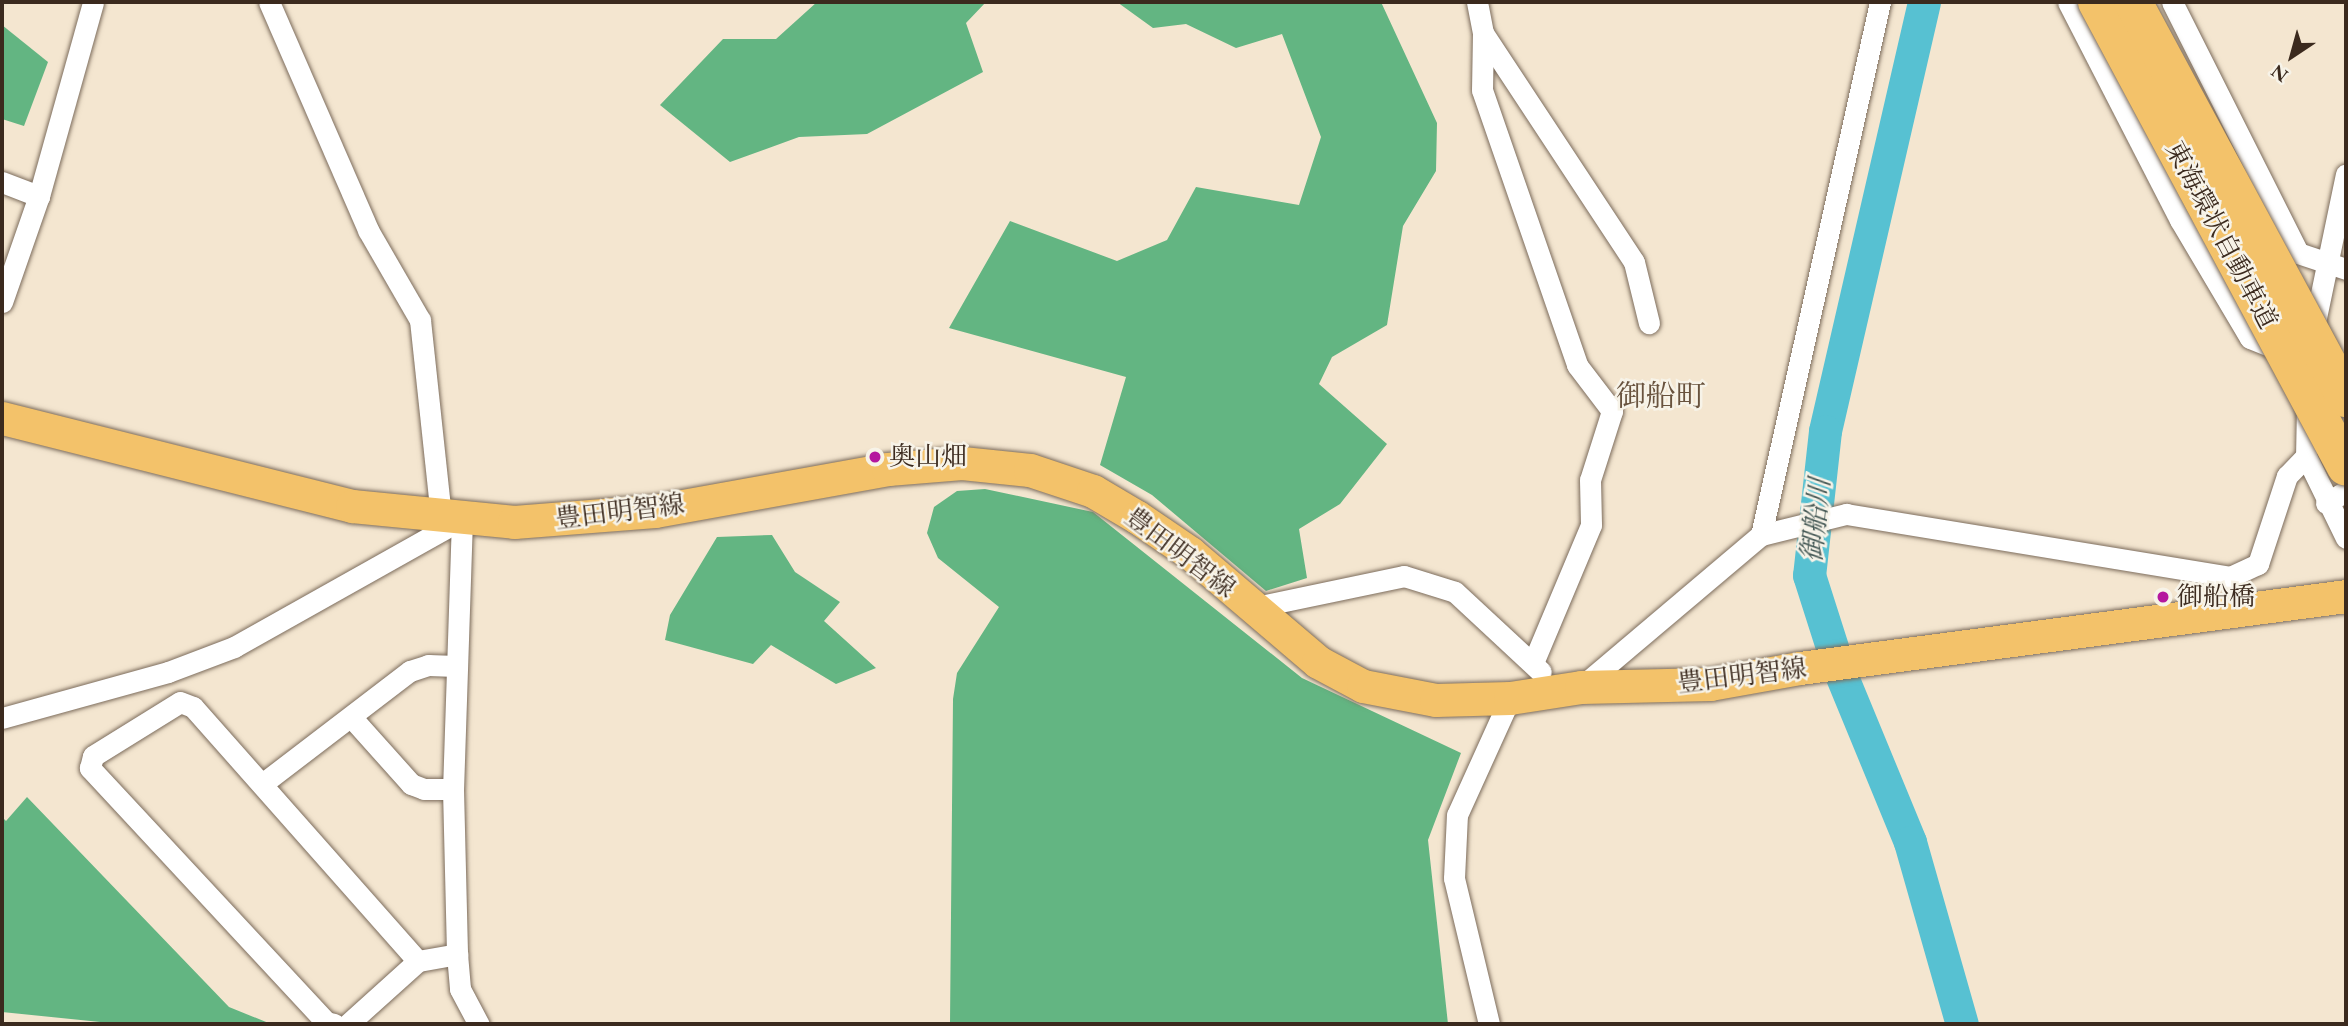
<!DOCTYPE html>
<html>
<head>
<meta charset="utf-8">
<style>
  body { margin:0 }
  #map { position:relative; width:2348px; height:1026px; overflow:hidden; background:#f4e6d0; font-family:"EB Garamond","Noto Serif JP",serif }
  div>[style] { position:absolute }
  .forest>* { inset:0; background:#63b582 }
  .river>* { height:33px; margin:-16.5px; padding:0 16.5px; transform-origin:16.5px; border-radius:16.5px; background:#57c1d2 }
  .roads { filter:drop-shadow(0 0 2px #7c6c5c) drop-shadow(0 0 2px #7c6c5c) }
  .minor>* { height:21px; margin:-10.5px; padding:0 10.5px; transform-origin:10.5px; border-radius:10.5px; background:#fff }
  .primary>* { height:33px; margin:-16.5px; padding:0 16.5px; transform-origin:16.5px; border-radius:16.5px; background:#f3c26a }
  .bridges { filter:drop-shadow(0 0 2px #7c6c5c) drop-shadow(0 0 2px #7c6c5c) }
  .motorway-bridge>* { height:38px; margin:-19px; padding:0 19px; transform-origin:19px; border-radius:19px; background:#f3c26a }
  .dots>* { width:19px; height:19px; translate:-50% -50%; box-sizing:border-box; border:4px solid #f7f3e8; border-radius:50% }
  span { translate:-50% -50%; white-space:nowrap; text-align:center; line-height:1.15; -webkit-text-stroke:5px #f7f3e8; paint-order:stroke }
  .street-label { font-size:26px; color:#3b2a1e }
  .poi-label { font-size:26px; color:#3b2a1e }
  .left { translate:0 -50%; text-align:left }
  .water-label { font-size:28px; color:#435754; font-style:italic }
  .quarter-label { font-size:30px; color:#69533e }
  .frame { position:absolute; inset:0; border:4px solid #3b2a1e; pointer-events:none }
  .north { position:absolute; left:2257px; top:21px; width:70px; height:70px; -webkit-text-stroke:5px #f7f3e8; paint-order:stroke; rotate:216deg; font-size:19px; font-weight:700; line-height:28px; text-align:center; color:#3b2a1e }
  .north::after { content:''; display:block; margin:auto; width:24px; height:32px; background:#3b2a1e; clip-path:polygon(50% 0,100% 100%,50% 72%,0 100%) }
</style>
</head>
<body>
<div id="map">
  <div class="forest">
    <i style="clip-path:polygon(817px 2px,986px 2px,966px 23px,983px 72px,867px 134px,799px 137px,730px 162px,660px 105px,723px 39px,776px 39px)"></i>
    <i style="clip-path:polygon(1117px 2px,1381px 2px,1437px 123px,1436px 171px,1403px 226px,1387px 325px,1332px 357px,1319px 384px,1387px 444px,1340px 504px,1299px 529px,1307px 578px,1266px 591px,1152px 495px,1100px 465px,1126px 377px,949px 328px,1010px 221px,1117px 261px,1167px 240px,1196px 187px,1299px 205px,1321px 137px,1282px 34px,1236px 48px,1186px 24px,1153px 28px)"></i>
    <i style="clip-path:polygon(2px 25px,48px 62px,24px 126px,2px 119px)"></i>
    <i style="clip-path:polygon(985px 489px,1093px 512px,1302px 678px,1461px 753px,1428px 840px,1448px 1024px,950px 1024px,953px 699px,957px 673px,999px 607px,938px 558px,927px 533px,934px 507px,957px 491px)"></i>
    <i style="clip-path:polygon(772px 535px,795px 572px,840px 602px,824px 621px,876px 668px,836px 684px,771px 645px,753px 664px,665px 640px,670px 615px,717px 537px)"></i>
    <i style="clip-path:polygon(27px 797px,229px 1007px,271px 1024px,120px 1024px,2px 1012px,2px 817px,6px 821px)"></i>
  </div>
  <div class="river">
    <i style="left:1924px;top:2px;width:440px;rotate:103deg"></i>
    <i style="left:1825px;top:431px;width:145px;rotate:96.3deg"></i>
    <i style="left:1809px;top:575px;width:102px;rotate:72.3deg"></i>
    <i style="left:1840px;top:672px;width:184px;rotate:67.6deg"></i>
    <i style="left:1910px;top:842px;width:189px;rotate:74.1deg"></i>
  </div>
  <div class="roads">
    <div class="minor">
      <i style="left:269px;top:2px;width:249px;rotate:66.5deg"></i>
      <i style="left:368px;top:230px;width:104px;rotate:60deg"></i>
      <i style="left:420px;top:320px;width:197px;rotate:83.9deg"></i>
      <i style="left:1477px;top:2px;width:32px;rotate:79deg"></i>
      <i style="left:1483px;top:33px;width:57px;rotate:91deg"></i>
      <i style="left:1482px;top:90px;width:291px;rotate:70.9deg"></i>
      <i style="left:1577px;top:365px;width:58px;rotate:52.7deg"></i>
      <i style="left:1612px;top:411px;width:72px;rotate:107.7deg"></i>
      <i style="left:1590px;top:480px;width:45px;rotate:88.7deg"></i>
      <i style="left:1591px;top:525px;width:150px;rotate:112.8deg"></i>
      <i style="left:2068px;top:2px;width:245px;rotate:62.8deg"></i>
      <i style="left:2180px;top:220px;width:137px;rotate:59.3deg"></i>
      <i style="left:2250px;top:338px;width:35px;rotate:22deg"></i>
      <i style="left:2172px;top:2px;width:281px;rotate:63.3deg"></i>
      <i style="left:2298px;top:253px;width:51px;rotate:18.4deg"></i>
      <i style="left:1483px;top:33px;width:274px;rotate:56.6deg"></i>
      <i style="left:1634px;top:262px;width:63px;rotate:76.2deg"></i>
      <i style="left:2px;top:182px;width:40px;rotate:21deg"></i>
      <i style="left:2px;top:302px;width:112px;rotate:-70.8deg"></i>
      <i style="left:39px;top:196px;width:201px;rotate:-74.4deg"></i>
      <i style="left:2313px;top:332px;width:161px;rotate:-78.2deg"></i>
      <i style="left:2307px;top:406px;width:50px;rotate:91.1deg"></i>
      <i style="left:2306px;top:456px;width:91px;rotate:64deg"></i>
      <i style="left:2326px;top:503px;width:23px;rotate:-31deg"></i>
      <i style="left:462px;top:519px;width:270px;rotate:91.9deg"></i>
      <i style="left:453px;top:789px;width:165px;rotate:88.6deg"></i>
      <i style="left:457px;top:954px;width:35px;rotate:85deg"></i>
      <i style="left:460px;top:989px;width:40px;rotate:62deg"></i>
      <i style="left:1761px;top:535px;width:546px;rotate:-77.41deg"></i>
      <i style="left:1251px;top:608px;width:156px;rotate:-11.8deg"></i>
      <i style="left:1404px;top:576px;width:53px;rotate:17.4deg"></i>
      <i style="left:1455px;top:592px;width:117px;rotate:42.9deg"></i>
      <i style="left:1581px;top:687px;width:236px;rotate:-40.2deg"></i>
      <i style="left:1761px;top:535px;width:88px;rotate:-13.9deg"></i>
      <i style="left:1846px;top:514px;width:389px;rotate:9.3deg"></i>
      <i style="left:2230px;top:577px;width:31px;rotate:-25deg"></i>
      <i style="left:2258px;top:564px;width:93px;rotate:-71.8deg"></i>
      <i style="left:2287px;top:476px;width:28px;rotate:-46deg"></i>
      <i style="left:2px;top:718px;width:172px;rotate:-15.5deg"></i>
      <i style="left:168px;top:672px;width:71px;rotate:-20.7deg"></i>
      <i style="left:234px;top:647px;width:261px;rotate:-29.3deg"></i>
      <i style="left:352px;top:718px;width:89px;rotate:48.2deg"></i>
      <i style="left:411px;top:784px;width:14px;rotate:21deg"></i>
      <i style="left:424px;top:789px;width:29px"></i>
      <i style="left:262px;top:784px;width:186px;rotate:-37.4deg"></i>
      <i style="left:410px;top:671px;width:19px;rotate:-18deg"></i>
      <i style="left:428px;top:665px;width:28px;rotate:2deg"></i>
      <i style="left:334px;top:1024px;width:8px;rotate:-166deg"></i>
      <i style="left:326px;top:1022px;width:347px;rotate:-132.9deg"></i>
      <i style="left:90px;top:768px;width:12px;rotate:-76deg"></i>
      <i style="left:93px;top:756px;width:102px;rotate:-31.8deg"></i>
      <i style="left:180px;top:702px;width:14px;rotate:21deg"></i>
      <i style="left:193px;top:707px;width:339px;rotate:48.5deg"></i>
      <i style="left:348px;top:1024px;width:94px;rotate:-42deg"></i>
      <i style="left:418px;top:961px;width:40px;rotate:-10deg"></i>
      <i style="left:1489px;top:1024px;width:150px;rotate:-103.5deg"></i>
      <i style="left:1454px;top:878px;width:63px;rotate:-87.3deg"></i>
      <i style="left:1457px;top:815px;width:128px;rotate:-65.6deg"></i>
    </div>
    <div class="primary">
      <i style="left:2px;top:418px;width:361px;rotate:14.1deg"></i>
      <i style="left:352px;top:506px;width:163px;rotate:5.6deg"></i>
      <i style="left:514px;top:522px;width:141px;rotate:-4.5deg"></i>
      <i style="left:655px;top:511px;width:237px;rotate:-10.2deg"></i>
      <i style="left:888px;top:469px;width:74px;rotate:-4.6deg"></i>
      <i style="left:962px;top:463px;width:68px;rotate:5.9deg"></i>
      <i style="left:1030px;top:470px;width:66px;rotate:18.4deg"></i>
      <i style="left:1093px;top:491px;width:51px;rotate:30.6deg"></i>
      <i style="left:1137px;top:517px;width:64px;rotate:34.2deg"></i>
      <i style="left:1190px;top:553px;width:168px;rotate:40.4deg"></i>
      <i style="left:1318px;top:662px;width:51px;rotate:28.1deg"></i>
      <i style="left:1363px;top:686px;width:74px;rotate:10.9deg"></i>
      <i style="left:1436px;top:700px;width:74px;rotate:-1.5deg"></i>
      <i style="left:1510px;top:698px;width:72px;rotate:-8.8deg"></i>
      <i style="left:1581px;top:687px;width:129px;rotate:-1.3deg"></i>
      <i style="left:1710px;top:684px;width:91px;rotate:-10.1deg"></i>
      <i style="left:1800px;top:668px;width:551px;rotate:-7.51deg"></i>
    </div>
  </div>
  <div class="bridges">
    <div class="motorway-bridge">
      <i style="left:2097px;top:2px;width:527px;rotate:61.83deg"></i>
      <i style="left:2133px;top:2px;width:450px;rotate:61.7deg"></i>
    </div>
  </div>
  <div class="dots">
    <i style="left:875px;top:457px;background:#b5179e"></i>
    <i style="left:2163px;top:597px;background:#b5179e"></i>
  </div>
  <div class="street-label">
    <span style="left:2221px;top:235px;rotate:62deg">東海環状自動車道</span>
    <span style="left:620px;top:512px;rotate:-7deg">豊田明智線</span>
    <span style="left:1180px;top:553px;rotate:37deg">豊田明智線</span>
    <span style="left:1742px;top:676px;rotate:-7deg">豊田明智線</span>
  </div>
  <div class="poi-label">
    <span class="left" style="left:889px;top:457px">奥山畑</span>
    <span class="left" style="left:2177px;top:597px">御船橋</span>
  </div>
  <div class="water-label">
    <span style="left:1815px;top:520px;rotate:-84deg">御船川</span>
  </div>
  <div class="quarter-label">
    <span style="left:1661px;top:396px">御船町</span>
  </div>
  <div class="frame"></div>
  <div class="north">N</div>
</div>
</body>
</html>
